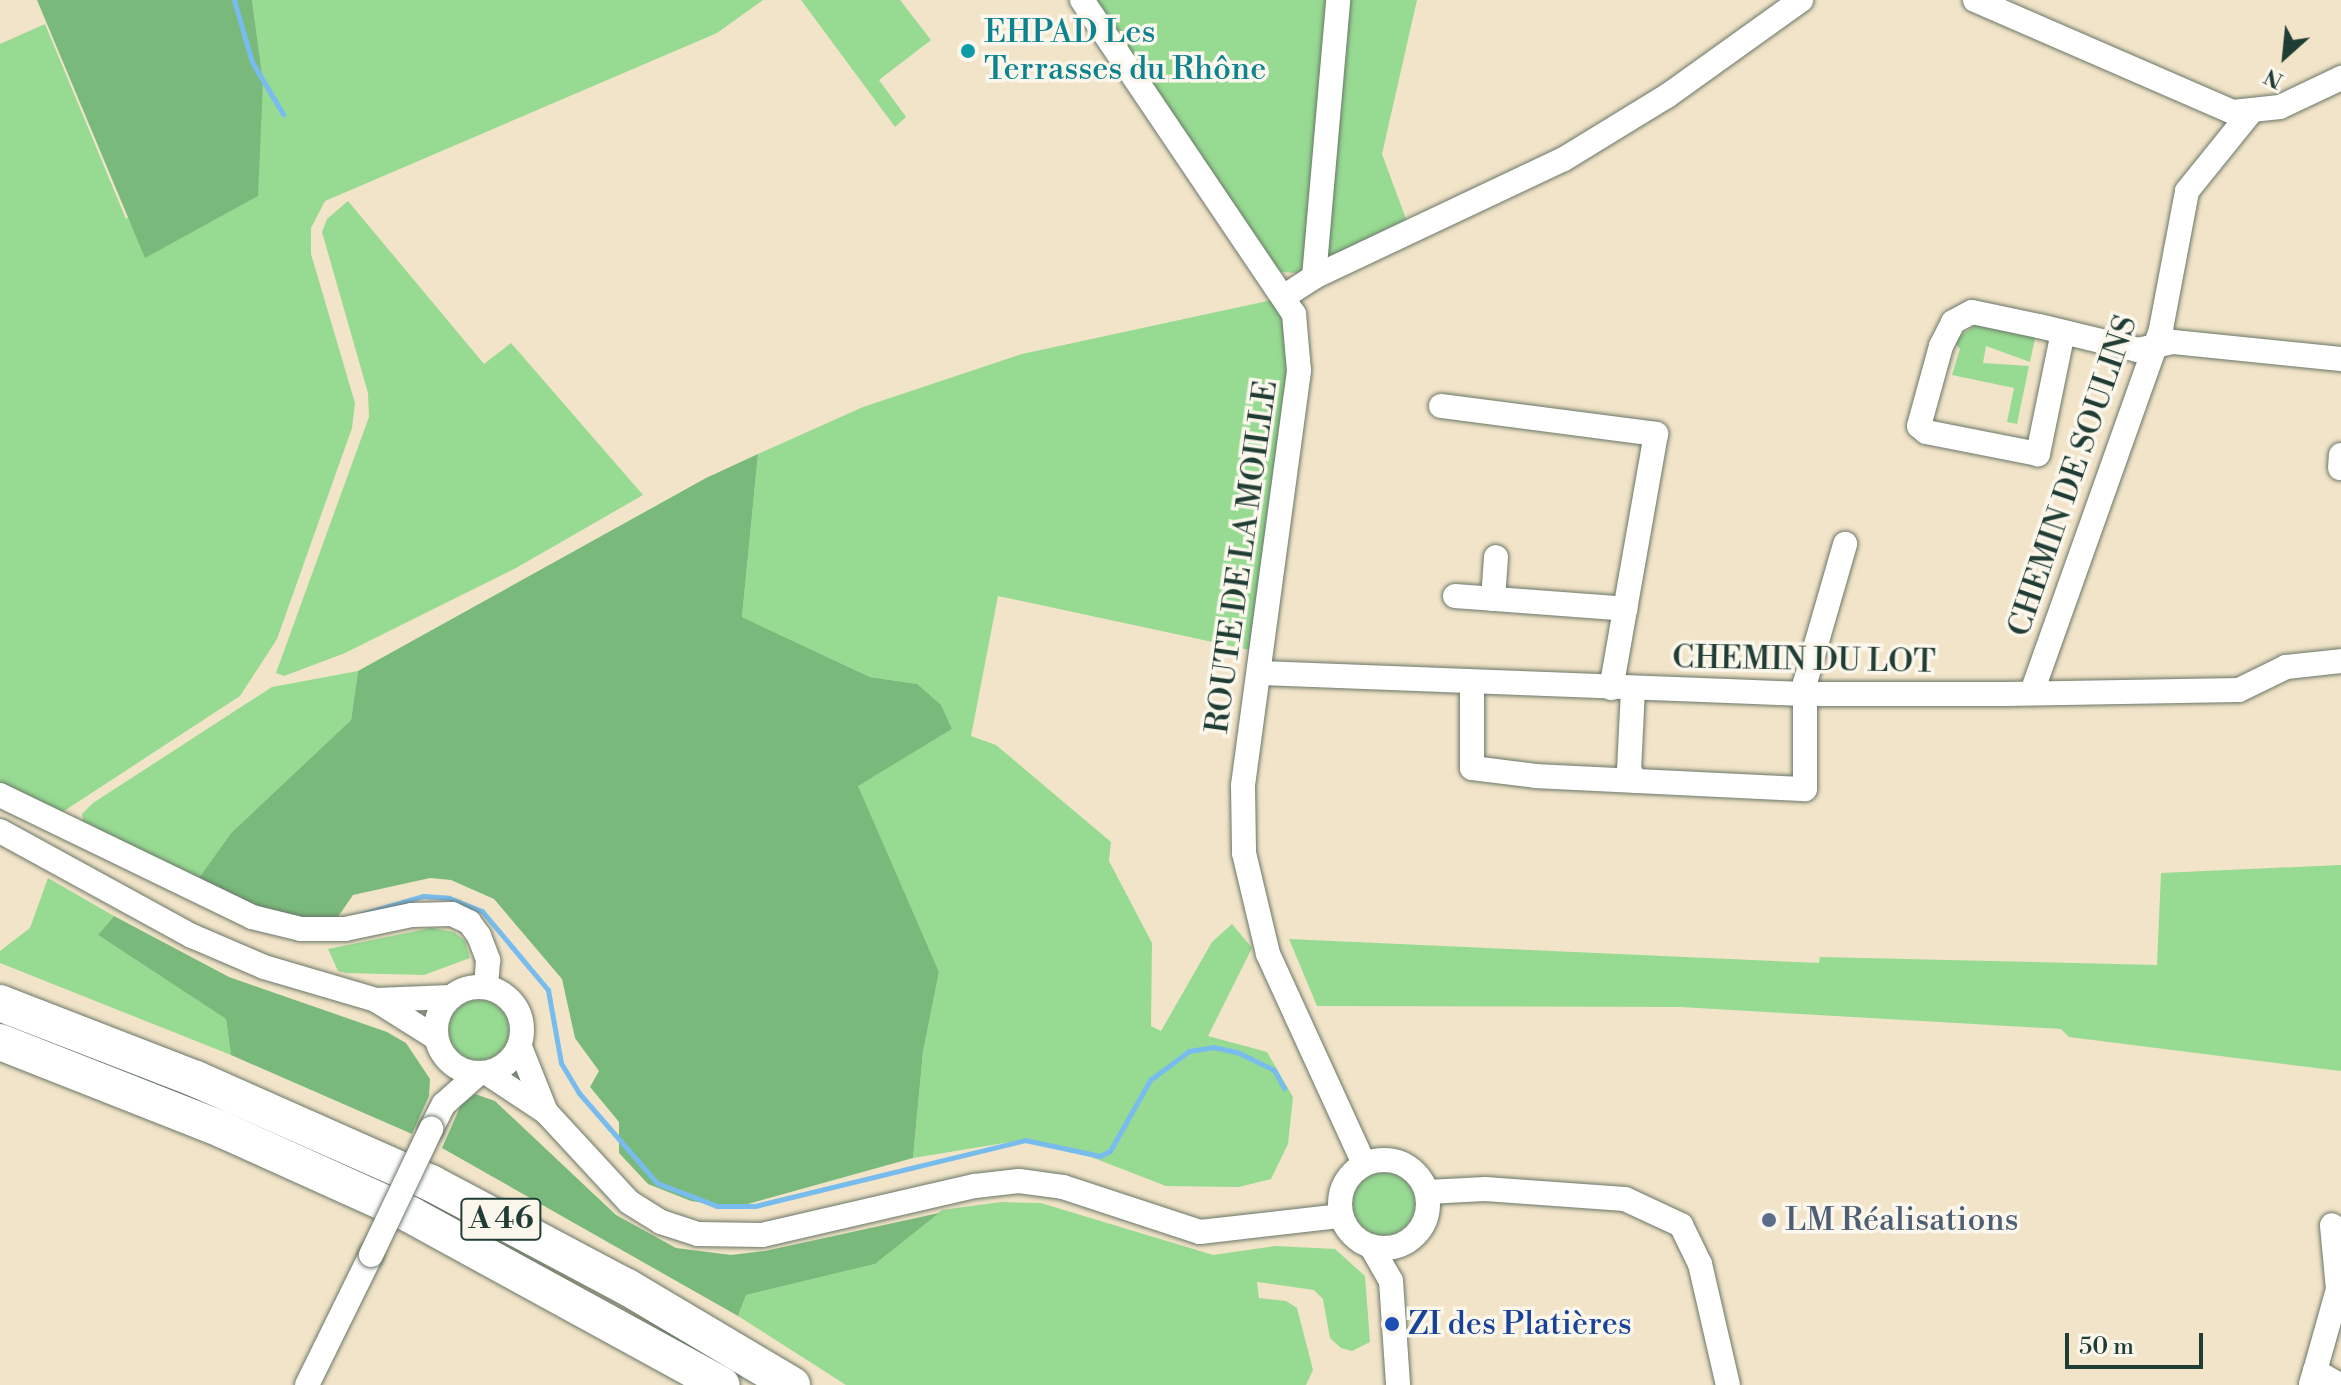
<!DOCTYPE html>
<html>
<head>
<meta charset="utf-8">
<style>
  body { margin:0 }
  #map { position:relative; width:2341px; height:1385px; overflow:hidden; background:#f2e4c8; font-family:"Libre Bodoni",serif }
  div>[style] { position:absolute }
  .green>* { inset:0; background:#97da92 }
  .round { border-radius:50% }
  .forest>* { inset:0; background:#79ba7c }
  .stream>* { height:5px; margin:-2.5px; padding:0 2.5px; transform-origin:2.5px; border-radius:2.5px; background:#78bcee }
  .roads { filter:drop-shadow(0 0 2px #697768) drop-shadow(0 0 2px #697768) }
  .minor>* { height:24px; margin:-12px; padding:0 12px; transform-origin:12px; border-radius:12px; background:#fff }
  .minor>.ring { margin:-12px; padding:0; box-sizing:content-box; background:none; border:24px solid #fff; border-radius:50% }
  .highway>* { height:36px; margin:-18px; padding:0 18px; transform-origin:18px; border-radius:18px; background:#fff }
  .bridges { filter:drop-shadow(0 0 2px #697768) drop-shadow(0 0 2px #697768) }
  .minor-bridge>* { height:24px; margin:-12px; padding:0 12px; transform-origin:12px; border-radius:12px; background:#fff }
  .dots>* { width:22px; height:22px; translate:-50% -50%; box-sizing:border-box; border:4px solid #fbf7ec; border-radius:50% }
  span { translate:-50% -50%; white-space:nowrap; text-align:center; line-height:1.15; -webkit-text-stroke:7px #fbf7ec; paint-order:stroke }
  .shield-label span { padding:2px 6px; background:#fbf7ec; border:2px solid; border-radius:6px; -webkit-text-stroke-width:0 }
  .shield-label { font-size:30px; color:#1f3d34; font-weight:700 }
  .culture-label { font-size:32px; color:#0d838f }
  .left { translate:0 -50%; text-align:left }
  .street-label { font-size:32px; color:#1f3d34 }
  .service-label { font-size:32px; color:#4e5e75 }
  .transit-label { font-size:32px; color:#164399 }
  .north { position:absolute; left:2245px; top:16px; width:80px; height:80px; -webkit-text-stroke:6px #fbf7ec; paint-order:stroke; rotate:207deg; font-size:22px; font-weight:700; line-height:32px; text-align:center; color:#1f3d34 }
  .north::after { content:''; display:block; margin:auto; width:28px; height:36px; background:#1f3d34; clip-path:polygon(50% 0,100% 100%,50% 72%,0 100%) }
  .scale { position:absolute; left:2065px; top:1333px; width:138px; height:36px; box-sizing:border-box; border:4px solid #1f3d34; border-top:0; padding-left:10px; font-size:24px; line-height:28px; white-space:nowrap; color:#1f3d34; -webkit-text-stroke:6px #fbf7ec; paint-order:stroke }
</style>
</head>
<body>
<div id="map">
  <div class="green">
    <i style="clip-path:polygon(252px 0,763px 0,717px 33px,325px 201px,311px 228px,311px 254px,355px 403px,352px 428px,277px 639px,240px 696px,61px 813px,0 785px,0 44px,45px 24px,126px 219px,259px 109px,263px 81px)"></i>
    <i style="clip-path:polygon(801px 0,900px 0,931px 40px,879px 80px,906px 117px,895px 127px)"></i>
    <i style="clip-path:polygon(1095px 0,1328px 0,1304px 267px,1298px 273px,1281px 272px,1270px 261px)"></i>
    <i style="clip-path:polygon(1339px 0,1417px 0,1382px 154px,1406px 219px,1328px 259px,1324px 252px)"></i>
    <i style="clip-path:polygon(348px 201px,484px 364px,511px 343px,643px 495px,516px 568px,345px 653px,284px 676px,276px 673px,369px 417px,368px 393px,322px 232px,327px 219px)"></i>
    <i style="clip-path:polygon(1272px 300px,1286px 327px,1290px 360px,1250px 650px,998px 596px,971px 736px,996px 745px,1111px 842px,1109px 861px,1152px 943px,1151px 1026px,1161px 1031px,1212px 942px,1232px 924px,1252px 948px,1208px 1036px,1267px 1052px,1293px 1097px,1288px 1144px,1271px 1179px,1239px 1187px,1166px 1186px,1091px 1157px,1023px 1140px,913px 1158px,923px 1052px,939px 972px,857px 786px,952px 729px,917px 684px,870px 677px,742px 617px,758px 454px,863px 407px,1022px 354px)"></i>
    <i style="clip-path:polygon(1977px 324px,2036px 334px,2030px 362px,1986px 346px,1983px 363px,2029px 366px,2017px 424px,2007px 422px,2014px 388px,1952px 375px,1960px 349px,1953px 341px)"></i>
    <i style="clip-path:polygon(358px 671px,351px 720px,231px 833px,196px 882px,83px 821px,82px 814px,93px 803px,272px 687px)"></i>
    <i style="clip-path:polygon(2341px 865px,2341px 1071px,2069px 1037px,2061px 1029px,1680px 1007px,1317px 1006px,1289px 939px,1819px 963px,1820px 957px,2157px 965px,2161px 873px)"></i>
    <i style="clip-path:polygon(48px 878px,114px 916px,98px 935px,226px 1019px,231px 1055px,0 963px,0 951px,30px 928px)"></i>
    <i style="clip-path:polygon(431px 928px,454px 932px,465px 941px,470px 958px,424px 975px,346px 973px,338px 971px,328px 949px)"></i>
    <i class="round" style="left:449px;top:1000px;width:60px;height:60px"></i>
    <i class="round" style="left:1353px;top:1173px;width:62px;height:62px"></i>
    <i style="clip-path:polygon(1001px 1202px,1041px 1203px,1213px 1255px,1275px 1246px,1335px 1249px,1365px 1276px,1370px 1342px,1352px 1351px,1341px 1348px,1330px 1338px,1323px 1299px,1314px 1290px,1257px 1282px,1259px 1298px,1286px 1301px,1297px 1308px,1313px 1370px,1306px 1385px,846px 1385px,738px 1316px,746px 1295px,875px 1264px,942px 1210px)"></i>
  </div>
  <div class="forest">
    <i style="clip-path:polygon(37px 0,252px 0,263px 81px,258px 196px,145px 258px)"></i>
    <i style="clip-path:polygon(758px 454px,742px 617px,870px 677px,917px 684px,941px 705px,952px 729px,858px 786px,939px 972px,923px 1052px,913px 1158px,748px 1204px,720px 1205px,691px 1201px,648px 1184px,619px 1153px,619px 1122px,590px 1087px,599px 1071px,575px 1038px,562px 979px,494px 899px,451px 880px,430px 878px,353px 895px,333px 924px,291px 922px,196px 882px,231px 833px,351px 720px,358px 671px,706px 478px)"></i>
    <i style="clip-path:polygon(114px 916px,229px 977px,387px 1032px,406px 1043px,430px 1079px,429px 1096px,412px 1134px,231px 1055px,226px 1019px,98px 935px)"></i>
    <i style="clip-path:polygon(475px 1094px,495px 1101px,616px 1215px,676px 1248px,731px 1255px,765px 1251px,939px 1213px,875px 1264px,746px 1295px,738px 1316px,442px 1148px,461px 1105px)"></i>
  </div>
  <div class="stream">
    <i style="left:234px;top:0;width:65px;rotate:73.8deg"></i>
    <i style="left:252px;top:62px;width:61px;rotate:59.2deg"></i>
    <i style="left:362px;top:914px;width:64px;rotate:-16.4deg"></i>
    <i style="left:423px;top:896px;width:26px;rotate:4deg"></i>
    <i style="left:449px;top:898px;width:35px;rotate:22deg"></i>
    <i style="left:482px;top:911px;width:103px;rotate:50.1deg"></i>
    <i style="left:548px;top:990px;width:74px;rotate:79.9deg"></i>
    <i style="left:561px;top:1063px;width:35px;rotate:59deg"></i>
    <i style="left:579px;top:1093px;width:119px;rotate:49.1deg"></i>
    <i style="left:657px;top:1183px;width:64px;rotate:21deg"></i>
    <i style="left:717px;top:1206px;width:38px"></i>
    <i style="left:755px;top:1206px;width:278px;rotate:-13.7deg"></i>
    <i style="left:1025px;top:1140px;width:77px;rotate:12deg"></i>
    <i style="left:1100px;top:1156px;width:11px;rotate:-27deg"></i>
    <i style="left:1110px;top:1151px;width:81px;rotate:-60.6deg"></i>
    <i style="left:1150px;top:1080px;width:49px;rotate:-36.6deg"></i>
    <i style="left:1189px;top:1051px;width:24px;rotate:-9deg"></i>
    <i style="left:1213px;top:1047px;width:25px;rotate:12deg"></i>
    <i style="left:1237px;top:1052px;width:41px;rotate:25.9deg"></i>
    <i style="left:1274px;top:1070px;width:21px;rotate:61deg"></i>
  </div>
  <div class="roads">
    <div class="minor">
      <i style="left:1082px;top:0;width:379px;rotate:56deg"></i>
      <i style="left:1294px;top:314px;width:57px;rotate:85deg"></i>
      <i style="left:1299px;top:371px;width:419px;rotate:97.7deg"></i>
      <i style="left:1243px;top:786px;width:67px;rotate:89.1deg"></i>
      <i style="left:1244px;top:853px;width:104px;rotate:76.6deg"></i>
      <i style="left:1268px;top:954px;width:231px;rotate:65.4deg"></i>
      <i style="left:1975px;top:0;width:281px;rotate:23.5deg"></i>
      <i style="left:2233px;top:112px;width:47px;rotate:-6.1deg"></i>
      <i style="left:2280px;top:107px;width:68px;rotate:-25.4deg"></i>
      <i style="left:1314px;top:277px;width:276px;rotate:-25.3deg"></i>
      <i style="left:1564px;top:159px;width:121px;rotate:-31.5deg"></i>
      <i style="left:1667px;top:96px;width:165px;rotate:-35.6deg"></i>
      <i style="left:1285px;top:296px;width:35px;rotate:-33deg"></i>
      <i style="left:1314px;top:277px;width:278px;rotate:-85deg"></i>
      <i style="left:2063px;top:332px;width:125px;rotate:101.6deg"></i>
      <i style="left:2038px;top:454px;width:114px;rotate:-168.9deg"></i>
      <i style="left:1926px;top:432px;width:9px;rotate:-139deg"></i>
      <i style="left:1919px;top:426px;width:83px;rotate:-74.6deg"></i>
      <i style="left:1941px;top:346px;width:27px;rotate:-63deg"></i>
      <i style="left:1953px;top:322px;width:21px;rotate:-28deg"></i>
      <i style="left:1972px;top:312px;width:68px;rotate:11.8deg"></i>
      <i style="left:2039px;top:326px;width:102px;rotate:13.6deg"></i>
      <i style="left:2138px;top:350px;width:36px;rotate:-13deg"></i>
      <i style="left:2173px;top:342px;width:169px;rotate:5.8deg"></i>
      <i style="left:1441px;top:406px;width:217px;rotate:7.4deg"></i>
      <i style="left:1656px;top:434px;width:258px;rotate:100deg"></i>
      <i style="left:2340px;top:468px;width:13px;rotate:-86deg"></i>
      <i style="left:1455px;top:596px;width:171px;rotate:4.3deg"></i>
      <i style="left:1493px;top:599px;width:42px;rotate:-85.9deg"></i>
      <i style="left:1261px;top:673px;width:544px;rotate:2.21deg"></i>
      <i style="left:1805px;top:694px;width:201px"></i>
      <i style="left:2006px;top:694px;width:233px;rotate:-1deg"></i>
      <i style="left:2239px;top:690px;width:52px;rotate:-26.1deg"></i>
      <i style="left:2286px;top:667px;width:55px;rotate:-6.2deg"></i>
      <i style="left:1472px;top:683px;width:85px;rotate:90deg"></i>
      <i style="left:1472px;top:768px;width:64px;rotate:7.1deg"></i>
      <i style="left:1536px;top:776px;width:269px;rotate:2.8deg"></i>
      <i style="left:1805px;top:789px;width:106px;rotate:-90deg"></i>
      <i style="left:1805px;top:683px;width:145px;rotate:-73.9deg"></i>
      <i style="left:1633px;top:689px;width:81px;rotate:92.8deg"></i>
      <i style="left:1629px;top:770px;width:13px;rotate:58deg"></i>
      <i style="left:2032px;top:692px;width:385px;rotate:-70.4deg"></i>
      <i style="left:2161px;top:329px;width:140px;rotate:-79.3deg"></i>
      <i style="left:2187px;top:191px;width:100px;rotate:-51.1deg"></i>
      <i style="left:0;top:795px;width:280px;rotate:25.8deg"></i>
      <i style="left:252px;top:917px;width:50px;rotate:13.8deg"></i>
      <i style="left:301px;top:929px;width:44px"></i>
      <i style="left:345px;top:929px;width:68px;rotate:-11.8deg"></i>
      <i style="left:412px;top:915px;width:40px;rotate:-1.4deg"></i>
      <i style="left:452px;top:914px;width:19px;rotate:25deg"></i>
      <i style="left:469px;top:922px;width:17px;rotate:54deg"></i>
      <i style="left:479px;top:936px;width:26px;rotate:69deg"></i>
      <i style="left:488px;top:960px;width:27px;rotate:94deg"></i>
      <i style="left:0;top:831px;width:219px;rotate:28.7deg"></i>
      <i style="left:192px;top:936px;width:78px;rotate:23.3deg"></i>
      <i style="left:264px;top:967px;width:117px;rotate:16.4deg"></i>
      <i style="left:376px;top:1000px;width:75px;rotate:-2.3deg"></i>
      <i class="ring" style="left:436px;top:987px;width:62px;height:62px"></i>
      <i style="left:376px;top:1000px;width:71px;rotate:32.3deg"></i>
      <i style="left:520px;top:1047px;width:70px;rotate:68.2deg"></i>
      <i style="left:487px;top:1073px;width:71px;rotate:33.5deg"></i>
      <i style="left:546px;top:1112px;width:122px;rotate:47.3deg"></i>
      <i style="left:629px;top:1202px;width:38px;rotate:32deg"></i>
      <i style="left:661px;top:1222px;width:39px;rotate:18deg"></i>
      <i style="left:698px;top:1234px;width:64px;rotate:0.9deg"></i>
      <i style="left:762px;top:1235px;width:219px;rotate:-13deg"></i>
      <i style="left:975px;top:1186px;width:44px;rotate:-6.5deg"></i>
      <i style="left:1019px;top:1181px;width:44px;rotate:7.8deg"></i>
      <i style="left:1063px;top:1187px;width:144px;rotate:18.2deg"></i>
      <i style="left:1200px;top:1232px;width:142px;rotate:-6.5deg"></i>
      <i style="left:431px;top:1129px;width:28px;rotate:-63deg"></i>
      <i style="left:444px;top:1104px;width:47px;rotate:-41.5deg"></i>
      <i class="ring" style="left:1340px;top:1160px;width:64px;height:64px"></i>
      <i style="left:1427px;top:1192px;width:58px;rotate:-3deg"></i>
      <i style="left:1485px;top:1189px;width:140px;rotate:4.1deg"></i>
      <i style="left:1625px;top:1199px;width:62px;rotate:24.9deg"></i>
      <i style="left:1681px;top:1225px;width:43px;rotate:64deg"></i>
      <i style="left:1700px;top:1264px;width:124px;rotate:77deg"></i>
      <i style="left:1371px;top:1246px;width:40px;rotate:60.3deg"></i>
      <i style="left:1391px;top:1281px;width:104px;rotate:86.1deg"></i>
      <i style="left:2315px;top:1371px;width:85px;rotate:-74.3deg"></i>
      <i style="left:2338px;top:1289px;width:64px;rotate:-95.4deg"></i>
      <i style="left:2311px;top:1384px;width:14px;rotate:-73deg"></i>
      <i style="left:2315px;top:1371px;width:28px;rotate:30deg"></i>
      <i style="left:307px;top:1385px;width:145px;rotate:-63.8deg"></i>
    </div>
    <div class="highway">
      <i style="left:0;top:1003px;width:210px;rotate:21.2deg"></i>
      <i style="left:196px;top:1079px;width:257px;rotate:23.9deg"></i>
      <i style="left:431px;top:1183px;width:222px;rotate:28deg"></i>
      <i style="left:627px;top:1287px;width:192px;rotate:30.7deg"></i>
      <i style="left:0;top:1042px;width:240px;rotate:21.5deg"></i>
      <i style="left:223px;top:1130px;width:206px;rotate:24.3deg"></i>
      <i style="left:411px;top:1215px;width:354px;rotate:28.7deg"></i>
    </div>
  </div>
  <div class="bridges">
    <div class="minor-bridge">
      <i style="left:371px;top:1255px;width:140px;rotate:-64.5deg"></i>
    </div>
  </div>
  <div class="dots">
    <i style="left:968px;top:51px;background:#0f9aa8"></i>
    <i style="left:1769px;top:1220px;background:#5c6f8a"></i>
    <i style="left:1392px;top:1324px;background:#1a4fb4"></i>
  </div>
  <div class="shield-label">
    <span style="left:501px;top:1219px">A 46</span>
  </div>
  <div class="culture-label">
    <span class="left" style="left:984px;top:51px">EHPAD Les<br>Terrasses du Rhône</span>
  </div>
  <div class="street-label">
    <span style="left:2073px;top:476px;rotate:-71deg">CHEMIN DE SOULINS</span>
    <span style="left:1242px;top:557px;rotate:-82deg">ROUTE DE LA MOILLE</span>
    <span style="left:1804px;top:660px;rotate:1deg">CHEMIN DU LOT</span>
  </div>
  <div class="service-label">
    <span class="left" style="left:1785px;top:1220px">LM Réalisations</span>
  </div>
  <div class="transit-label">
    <span class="left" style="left:1408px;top:1324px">ZI des Platières</span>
  </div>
  <div class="north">N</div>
  <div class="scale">50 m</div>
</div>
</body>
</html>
